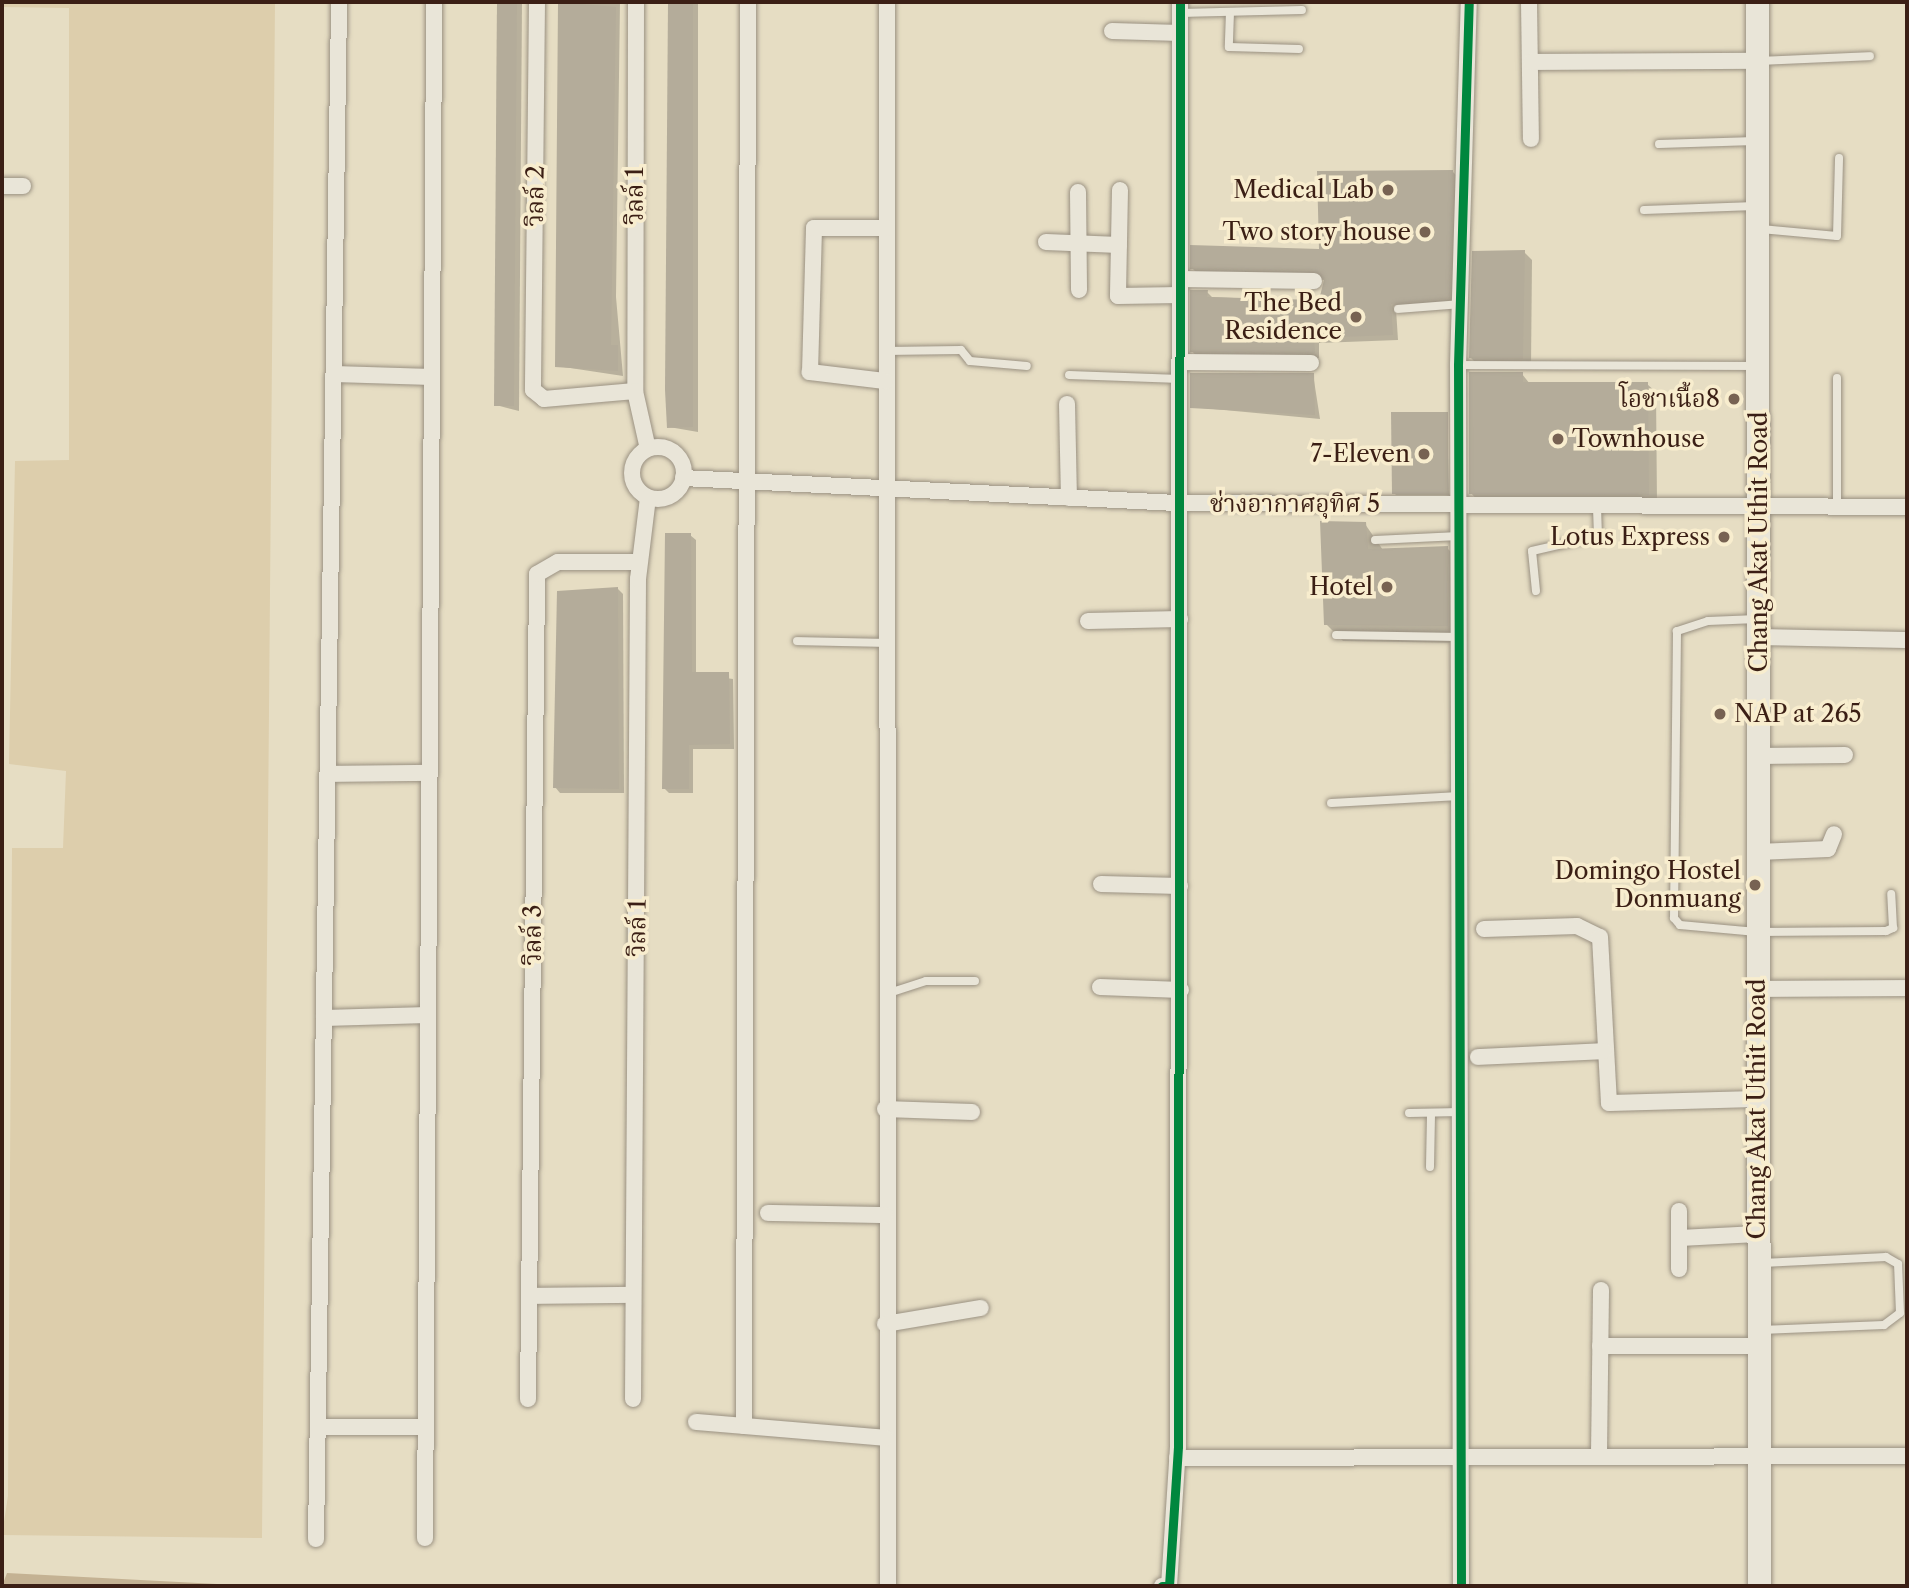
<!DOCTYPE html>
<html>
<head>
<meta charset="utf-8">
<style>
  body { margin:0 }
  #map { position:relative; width:1909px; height:1588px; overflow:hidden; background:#e6ddc3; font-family:"Libre Caslon Text","Noto Serif Thai",serif }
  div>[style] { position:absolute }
  .green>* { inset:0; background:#ddceac }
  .water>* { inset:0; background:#c4b293 }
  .shadow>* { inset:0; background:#0003 }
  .building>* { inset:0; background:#b4ac9a }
  .roads { filter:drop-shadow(0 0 2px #9a9182) drop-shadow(0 0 2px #9a9182) }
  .lane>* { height:8px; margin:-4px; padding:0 4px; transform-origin:4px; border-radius:4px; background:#e9e5d8 }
  .street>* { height:16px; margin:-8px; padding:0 8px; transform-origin:8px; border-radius:8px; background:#e9e5d8 }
  .street>.ring { margin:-8px; padding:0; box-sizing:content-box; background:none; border:16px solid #e9e5d8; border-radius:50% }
  .secondary>* { height:23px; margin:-11.5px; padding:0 11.5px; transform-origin:11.5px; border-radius:11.5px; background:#e9e5d8 }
  .cycleway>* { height:9px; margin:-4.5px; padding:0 4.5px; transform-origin:4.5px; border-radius:4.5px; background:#00873e }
  .dots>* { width:19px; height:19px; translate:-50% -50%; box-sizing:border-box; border:4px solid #f8edce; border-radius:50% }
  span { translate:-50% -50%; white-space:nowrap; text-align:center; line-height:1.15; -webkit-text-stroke:7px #f8edce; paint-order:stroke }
  .poi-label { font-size:24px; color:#3b1f15 }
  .right { translate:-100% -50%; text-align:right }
  .left { translate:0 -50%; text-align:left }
  .street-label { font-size:24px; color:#3b1f15 }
  .frame { position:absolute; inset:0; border:4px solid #3b1f15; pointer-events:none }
</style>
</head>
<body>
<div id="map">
  <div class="green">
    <i style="clip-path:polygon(2px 2px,275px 2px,262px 1538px,2px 1535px,8px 1496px,12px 848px,63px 848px,66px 771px,9px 764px,15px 461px,69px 460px,69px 8px,2px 7px)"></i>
  </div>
  <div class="water">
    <i style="clip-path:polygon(7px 1573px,217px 1584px,217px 1586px,2px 1586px)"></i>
  </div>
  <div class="shadow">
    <i style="clip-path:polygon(497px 2px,522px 2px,519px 411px,496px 405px)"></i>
    <i style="clip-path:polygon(561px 2px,620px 2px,616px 297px,623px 376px,557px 366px)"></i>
    <i style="clip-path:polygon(668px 2px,698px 2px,698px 432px,669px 427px)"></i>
    <i style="clip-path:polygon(1453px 172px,1458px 177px,1454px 303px,1396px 309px,1398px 340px,1319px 343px,1319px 358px,1197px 357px,1192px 351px,1207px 292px,1212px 297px,1320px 302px,1326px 280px,1198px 274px,1192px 268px,1320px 250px)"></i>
    <i style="clip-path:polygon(1524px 252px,1532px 260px,1531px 366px,1479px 366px,1471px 358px)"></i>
    <i style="clip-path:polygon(1313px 374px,1320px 419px,1192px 407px)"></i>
    <i style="clip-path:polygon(1522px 374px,1530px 384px,1647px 384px,1656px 392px,1657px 503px,1479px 502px,1471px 493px)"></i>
    <i style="clip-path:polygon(1447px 414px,1449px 495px,1396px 495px,1394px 493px)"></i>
    <i style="clip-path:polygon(1365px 524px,1383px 550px,1447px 548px,1464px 565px,1465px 643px,1343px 641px,1326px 624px)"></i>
    <i style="clip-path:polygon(690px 535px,696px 540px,696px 674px,733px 679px,734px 749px,693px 749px,693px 793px,669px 793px,664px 788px)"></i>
    <i style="clip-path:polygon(618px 589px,623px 594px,624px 793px,560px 793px,555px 787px)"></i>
  </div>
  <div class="building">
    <i style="clip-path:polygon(497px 2px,517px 2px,514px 406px,494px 406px)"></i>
    <i style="clip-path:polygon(558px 2px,616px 7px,611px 345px,618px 345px,618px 371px,555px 367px)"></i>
    <i style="clip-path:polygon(668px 2px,693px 2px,693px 427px,667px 428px,665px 390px)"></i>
    <i style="clip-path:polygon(1453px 170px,1450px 298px,1391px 304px,1393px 335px,1314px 338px,1315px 353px,1190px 352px,1190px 290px,1208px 290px,1207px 297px,1319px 300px,1324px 280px,1314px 270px,1190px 269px,1190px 245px,1319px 249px,1317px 171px)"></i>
    <i style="clip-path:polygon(1525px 250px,1523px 359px,1469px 358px,1472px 251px)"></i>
    <i style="clip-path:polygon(1469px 372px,1523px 372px,1523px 382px,1648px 382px,1649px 495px,1469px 494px)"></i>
    <i style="clip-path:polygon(1190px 373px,1314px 373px,1315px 415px,1190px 408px)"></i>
    <i style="clip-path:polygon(1391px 412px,1448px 412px,1448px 494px,1392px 494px)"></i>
    <i style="clip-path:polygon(1320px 521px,1366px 522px,1368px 549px,1448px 546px,1448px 626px,1324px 625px)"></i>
    <i style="clip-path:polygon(665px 533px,691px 533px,692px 672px,729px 672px,730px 744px,689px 745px,689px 789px,662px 789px)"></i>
    <i style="clip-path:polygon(618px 587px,619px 789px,553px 788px,557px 591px)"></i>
  </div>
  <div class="roads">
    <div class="lane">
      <i style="left:1230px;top:12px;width:35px;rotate:92deg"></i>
      <i style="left:1229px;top:47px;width:70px;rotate:1.6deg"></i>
      <i style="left:1180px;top:13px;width:122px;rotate:-1.4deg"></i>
      <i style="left:1757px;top:61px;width:113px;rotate:-2.5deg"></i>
      <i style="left:1659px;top:144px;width:96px;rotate:-1.8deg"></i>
      <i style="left:1644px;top:210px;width:111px;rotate:-2.1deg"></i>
      <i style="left:1761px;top:229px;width:76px;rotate:5.3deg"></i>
      <i style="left:1837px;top:236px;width:78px;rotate:-88.5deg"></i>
      <i style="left:1398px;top:309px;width:63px;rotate:-4.5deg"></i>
      <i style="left:885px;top:351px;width:76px;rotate:-0.8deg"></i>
      <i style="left:961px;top:350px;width:14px;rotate:51deg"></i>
      <i style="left:970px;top:361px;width:57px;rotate:5deg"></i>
      <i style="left:1458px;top:365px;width:297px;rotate:0.2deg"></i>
      <i style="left:1069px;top:375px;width:111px;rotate:2.1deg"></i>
      <i style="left:1837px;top:506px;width:128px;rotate:-90deg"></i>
      <i style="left:1375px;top:540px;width:84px;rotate:-2.7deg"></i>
      <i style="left:1536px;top:591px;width:40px;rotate:-95.7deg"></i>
      <i style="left:1532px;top:551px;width:68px;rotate:-12.8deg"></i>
      <i style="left:1598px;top:536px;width:31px;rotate:-92deg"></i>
      <i style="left:1757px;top:619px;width:49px;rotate:177.7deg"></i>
      <i style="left:1708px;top:621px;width:33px;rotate:162deg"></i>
      <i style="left:1677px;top:631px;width:287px;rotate:90.6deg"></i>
      <i style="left:1674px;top:918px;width:9px;rotate:49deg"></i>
      <i style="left:1680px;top:925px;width:77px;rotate:5.2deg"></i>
      <i style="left:1757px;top:932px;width:129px;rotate:-0.4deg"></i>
      <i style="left:1886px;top:931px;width:8px;rotate:-23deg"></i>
      <i style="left:1893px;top:928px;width:34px;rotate:-93deg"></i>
      <i style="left:1336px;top:635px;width:123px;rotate:0.9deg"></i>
      <i style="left:797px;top:641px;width:88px;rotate:1.3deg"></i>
      <i style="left:1331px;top:803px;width:129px;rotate:-3.1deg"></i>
      <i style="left:886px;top:994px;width:42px;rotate:-18deg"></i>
      <i style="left:926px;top:981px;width:49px"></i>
      <i style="left:1409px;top:1113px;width:52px;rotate:-1.1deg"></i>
      <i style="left:1430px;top:1167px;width:54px;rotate:-88.9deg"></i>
      <i style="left:1761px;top:1330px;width:123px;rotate:-2.3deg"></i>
      <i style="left:1884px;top:1325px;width:20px;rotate:-37deg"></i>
      <i style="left:1900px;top:1313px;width:49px;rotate:-92.3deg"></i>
      <i style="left:1898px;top:1264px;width:14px;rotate:-150deg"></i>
      <i style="left:1886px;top:1257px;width:124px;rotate:177.2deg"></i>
    </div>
    <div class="street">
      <i style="left:537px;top:2px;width:388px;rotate:90.6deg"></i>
      <i style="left:533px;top:390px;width:14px;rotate:39deg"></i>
      <i style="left:544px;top:399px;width:91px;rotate:-5deg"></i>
      <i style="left:636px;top:2px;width:389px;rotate:90.1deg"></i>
      <i style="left:635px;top:391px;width:59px;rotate:77.4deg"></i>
      <i style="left:887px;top:2px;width:1584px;rotate:89.96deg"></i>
      <i style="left:1529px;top:2px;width:137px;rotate:89.2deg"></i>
      <i style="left:1112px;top:31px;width:68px;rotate:1.7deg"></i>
      <i style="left:1531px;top:62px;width:226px;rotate:-0.3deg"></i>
      <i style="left:2px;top:186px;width:21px"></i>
      <i style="left:1120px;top:190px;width:106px;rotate:91.1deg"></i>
      <i style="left:1118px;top:296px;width:62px;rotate:-0.9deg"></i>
      <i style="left:1078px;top:192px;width:98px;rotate:89.4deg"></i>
      <i style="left:1046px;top:242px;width:73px;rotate:2.4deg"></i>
      <i style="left:1180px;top:279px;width:134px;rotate:0.9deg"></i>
      <i style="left:1180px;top:362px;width:131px;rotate:0.4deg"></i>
      <i style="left:334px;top:374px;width:98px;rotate:1.8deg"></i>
      <i style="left:885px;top:381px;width:76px;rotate:-173.2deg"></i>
      <i style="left:810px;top:372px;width:144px;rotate:-88.4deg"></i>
      <i style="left:814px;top:228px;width:72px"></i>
      <i style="left:1067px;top:404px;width:94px;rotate:88.8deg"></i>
      <i class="ring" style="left:632px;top:447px;width:36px;height:36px"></i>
      <i style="left:683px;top:478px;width:497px;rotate:2.9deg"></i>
      <i style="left:1179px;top:503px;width:728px;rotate:0.31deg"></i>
      <i style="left:1088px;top:621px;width:92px;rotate:-1.2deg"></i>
      <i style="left:1759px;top:637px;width:146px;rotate:1.2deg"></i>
      <i style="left:1758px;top:756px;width:87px;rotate:-0.7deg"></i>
      <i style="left:328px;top:774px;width:101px;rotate:-0.6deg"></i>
      <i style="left:1758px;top:852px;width:70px;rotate:-2.5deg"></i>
      <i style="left:1828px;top:849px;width:16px;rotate:-68deg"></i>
      <i style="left:1101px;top:884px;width:79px;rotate:1.5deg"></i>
      <i style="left:1484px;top:929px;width:93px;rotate:-1.8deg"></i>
      <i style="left:1577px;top:926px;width:25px;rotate:26deg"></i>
      <i style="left:1600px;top:937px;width:166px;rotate:86.9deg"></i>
      <i style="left:1609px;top:1103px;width:147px;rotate:-1.6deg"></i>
      <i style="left:1100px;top:987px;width:81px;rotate:2.1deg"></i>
      <i style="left:1757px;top:989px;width:149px;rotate:-0.4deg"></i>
      <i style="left:324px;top:1018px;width:104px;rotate:-1.7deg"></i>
      <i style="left:1478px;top:1057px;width:126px;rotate:-2.7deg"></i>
      <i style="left:885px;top:1109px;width:87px;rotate:2deg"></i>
      <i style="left:768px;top:1213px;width:117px;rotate:1deg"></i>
      <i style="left:1680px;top:1238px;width:77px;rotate:-3deg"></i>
      <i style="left:1679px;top:1269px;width:58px;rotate:-90deg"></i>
      <i style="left:530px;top:1296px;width:102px;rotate:-0.6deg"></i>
      <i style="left:885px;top:1324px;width:97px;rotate:-9.5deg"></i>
      <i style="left:1600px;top:1346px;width:158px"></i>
      <i style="left:528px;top:1399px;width:825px;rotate:-89.37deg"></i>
      <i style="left:537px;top:574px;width:24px;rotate:-30deg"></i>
      <i style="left:558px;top:562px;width:81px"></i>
      <i style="left:633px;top:1399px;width:820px;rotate:-89.65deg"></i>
      <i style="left:638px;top:579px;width:82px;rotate:-83deg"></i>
      <i style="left:696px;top:1422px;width:190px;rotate:4.8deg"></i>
      <i style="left:744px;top:1426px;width:1424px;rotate:-89.84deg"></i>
      <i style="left:319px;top:1427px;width:106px"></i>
      <i style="left:1599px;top:1455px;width:165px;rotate:-89.3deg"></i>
      <i style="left:1177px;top:1458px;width:730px;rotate:-0.16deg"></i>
      <i style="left:425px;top:1538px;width:1536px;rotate:-89.66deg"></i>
      <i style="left:316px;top:1539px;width:1537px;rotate:-89.14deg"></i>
      <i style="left:1162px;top:1586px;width:7px"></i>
      <i style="left:1169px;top:1586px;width:140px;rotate:-86.3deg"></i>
      <i style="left:1178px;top:1446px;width:1444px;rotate:-89.92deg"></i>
      <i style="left:1461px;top:1586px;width:1221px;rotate:-90.14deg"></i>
      <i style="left:1458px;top:365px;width:363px;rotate:-88.3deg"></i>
    </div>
    <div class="secondary">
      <i style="left:1757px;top:2px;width:1584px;rotate:89.93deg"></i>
    </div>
  </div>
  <div class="cycleway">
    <i style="left:1162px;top:1586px;width:7px"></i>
    <i style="left:1169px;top:1586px;width:140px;rotate:-86.3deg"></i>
    <i style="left:1178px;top:1446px;width:1444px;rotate:-89.92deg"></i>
    <i style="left:1461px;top:1586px;width:1221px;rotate:-90.14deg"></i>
    <i style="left:1458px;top:365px;width:363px;rotate:-88.3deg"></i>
  </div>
  <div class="dots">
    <i style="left:1388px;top:190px;background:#776252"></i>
    <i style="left:1425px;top:232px;background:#776252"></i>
    <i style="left:1356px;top:317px;background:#776252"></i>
    <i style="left:1734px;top:399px;background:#776252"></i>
    <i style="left:1558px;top:439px;background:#776252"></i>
    <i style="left:1424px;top:454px;background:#776252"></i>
    <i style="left:1724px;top:537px;background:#776252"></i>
    <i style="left:1387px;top:587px;background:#776252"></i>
    <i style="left:1720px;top:714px;background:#776252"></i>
    <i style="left:1755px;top:885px;background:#776252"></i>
  </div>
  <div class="poi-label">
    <span class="right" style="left:1374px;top:190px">Medical Lab</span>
    <span class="right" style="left:1411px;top:232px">Two story house</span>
    <span class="right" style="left:1342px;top:317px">The Bed<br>Residence</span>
    <span class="right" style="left:1720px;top:399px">โอชาเนื้อ8</span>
    <span class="left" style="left:1572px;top:439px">Townhouse</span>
    <span class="right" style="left:1410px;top:454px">7-Eleven</span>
    <span class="right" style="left:1710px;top:537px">Lotus Express</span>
    <span class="right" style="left:1373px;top:587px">Hotel</span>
    <span class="left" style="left:1734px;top:714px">NAP at 265</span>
    <span class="right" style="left:1741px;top:885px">Domingo Hostel<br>Donmuang</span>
  </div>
  <div class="street-label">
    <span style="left:535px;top:196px;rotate:-89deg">วิลล์ 2</span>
    <span style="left:635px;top:196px;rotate:-90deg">วิลล์ 1</span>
    <span style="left:1295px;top:504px">ช่างอากาศอุทิศ 5</span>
    <span style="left:1759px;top:542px;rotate:-90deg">Chang Akat Uthit Road</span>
    <span style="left:637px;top:928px;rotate:-89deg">วิลล์ 1</span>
    <span style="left:533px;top:935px;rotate:-90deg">วิลล์ 3</span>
    <span style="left:1757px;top:1109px;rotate:-90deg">Chang Akat Uthit Road</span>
  </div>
  <div class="frame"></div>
</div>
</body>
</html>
